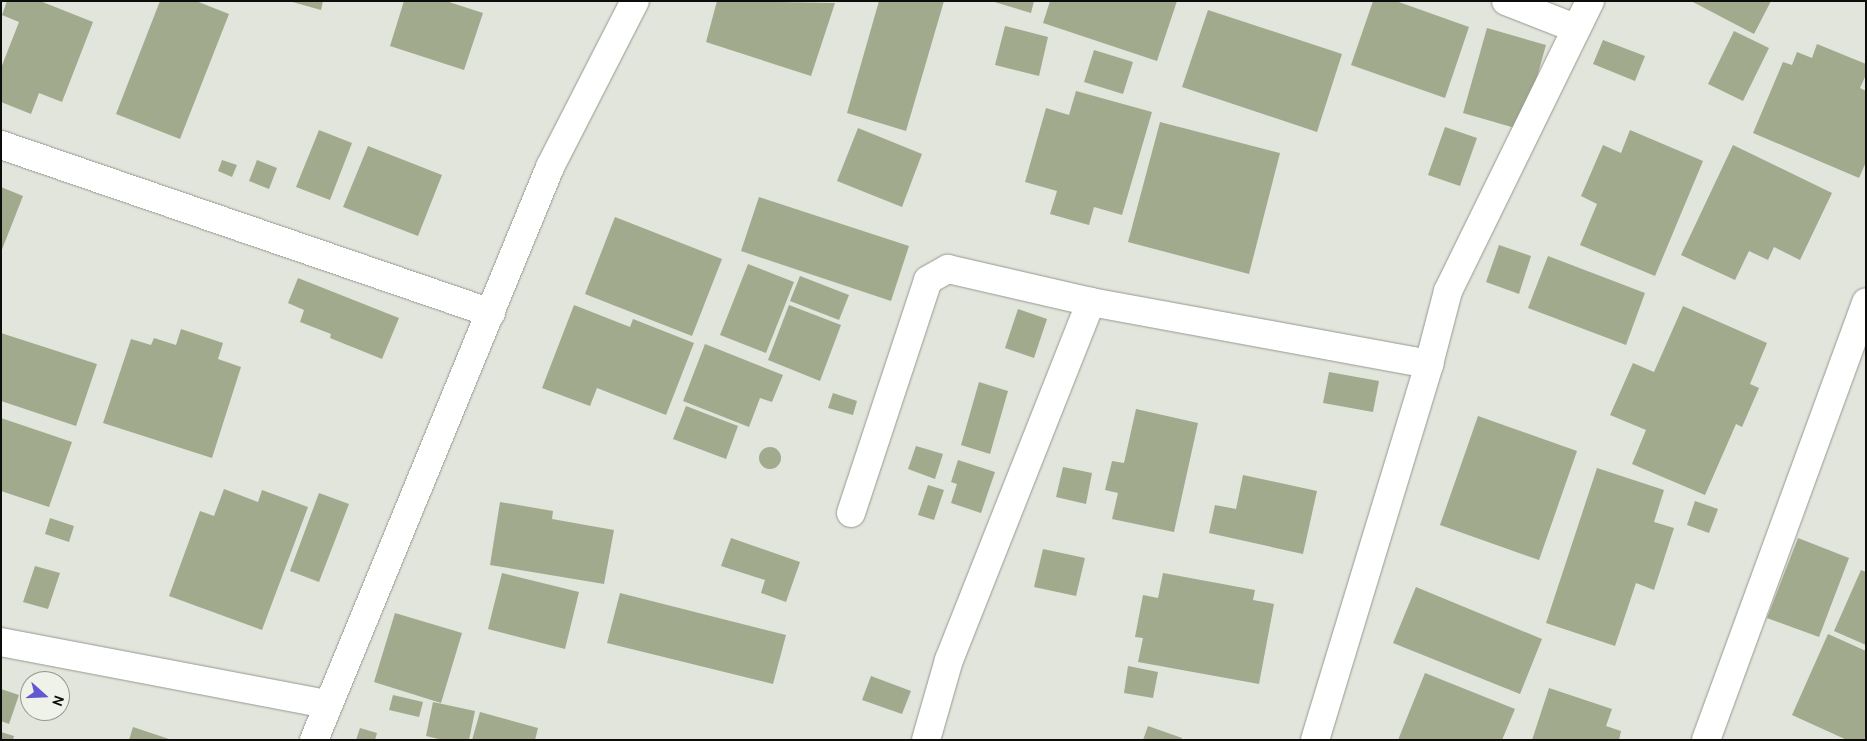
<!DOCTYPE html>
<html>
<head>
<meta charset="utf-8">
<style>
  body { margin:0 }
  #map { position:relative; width:1867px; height:741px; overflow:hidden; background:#e1e5db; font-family:Cabin,sans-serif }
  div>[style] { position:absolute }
  .building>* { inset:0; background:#a1aa8d }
  .round { border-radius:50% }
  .roads { filter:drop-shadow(0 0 1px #969990) drop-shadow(0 0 1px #969990) }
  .minor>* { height:28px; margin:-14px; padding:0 14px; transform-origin:14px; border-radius:14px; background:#fff }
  span { translate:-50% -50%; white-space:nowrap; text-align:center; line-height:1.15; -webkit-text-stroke:4.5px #eff2e8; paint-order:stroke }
  .frame { position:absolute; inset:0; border:2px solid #0d0e0b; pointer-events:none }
  .north { position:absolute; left:20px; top:671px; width:50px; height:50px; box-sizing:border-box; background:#eff2e8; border:1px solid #959790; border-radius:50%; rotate:110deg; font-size:14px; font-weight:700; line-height:20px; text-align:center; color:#0d0e0b }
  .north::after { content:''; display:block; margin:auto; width:18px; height:22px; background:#6259d2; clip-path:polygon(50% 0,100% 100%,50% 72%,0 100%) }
</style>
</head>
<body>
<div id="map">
  <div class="building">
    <i style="clip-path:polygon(7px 1px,40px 1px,93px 22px,62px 102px,39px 93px,31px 114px,1px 102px,1px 68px,19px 22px,2px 15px)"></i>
    <i style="clip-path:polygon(160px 1px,196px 1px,229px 14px,180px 139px,116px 114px)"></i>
    <i style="clip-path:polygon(289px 1px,323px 1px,321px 10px)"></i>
    <i style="clip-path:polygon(404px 1px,446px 1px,483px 13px,464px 70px,390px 46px)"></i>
    <i style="clip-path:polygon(717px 1px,835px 3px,811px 76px,706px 42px)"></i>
    <i style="clip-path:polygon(879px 1px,944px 1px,906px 131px,847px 113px)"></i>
    <i style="clip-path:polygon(991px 1px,1034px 1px,1031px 13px)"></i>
    <i style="clip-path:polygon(1050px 1px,1177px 1px,1157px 61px,1043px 23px)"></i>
    <i style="clip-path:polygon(1373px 1px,1396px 1px,1469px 27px,1445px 98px,1351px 65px)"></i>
    <i style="clip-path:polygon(1691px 1px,1771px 1px,1754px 34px)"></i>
    <i style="clip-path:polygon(1208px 10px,1342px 54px,1317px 132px,1182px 87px)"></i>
    <i style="clip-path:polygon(1005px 26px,1048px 37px,1039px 76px,995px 65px)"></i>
    <i style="clip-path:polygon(1487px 28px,1546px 45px,1522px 130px,1463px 113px)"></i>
    <i style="clip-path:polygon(1734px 31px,1769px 48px,1743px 101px,1708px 84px)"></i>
    <i style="clip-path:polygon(1603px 40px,1645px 56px,1635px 81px,1593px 64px)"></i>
    <i style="clip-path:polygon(1817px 44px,1866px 64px,1866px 75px,1860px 88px,1866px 91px,1866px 162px,1859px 178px,1753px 133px,1783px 62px,1792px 65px,1797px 52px,1812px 58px)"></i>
    <i style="clip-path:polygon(1094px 50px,1133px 62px,1123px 94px,1084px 82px)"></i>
    <i style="clip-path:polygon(1076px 91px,1152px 112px,1122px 215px,1094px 207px,1089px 225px,1050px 214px,1057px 191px,1025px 182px,1046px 108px,1069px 115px)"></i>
    <i style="clip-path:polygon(1160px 122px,1280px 153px,1249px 274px,1128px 242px)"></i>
    <i style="clip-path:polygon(1445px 127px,1477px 138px,1460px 186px,1428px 175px)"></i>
    <i style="clip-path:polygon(858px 128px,922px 154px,902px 207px,837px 181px)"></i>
    <i style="clip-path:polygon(319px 130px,352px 143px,330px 200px,296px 187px)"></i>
    <i style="clip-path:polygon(1630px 130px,1703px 161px,1655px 276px,1580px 245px,1597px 204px,1581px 196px,1603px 145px,1621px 153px)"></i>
    <i style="clip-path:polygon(1733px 145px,1832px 193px,1800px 260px,1774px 247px,1768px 260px,1749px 251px,1735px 280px,1681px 255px)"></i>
    <i style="clip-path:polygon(368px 146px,442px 175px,418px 236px,343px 207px)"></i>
    <i style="clip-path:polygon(222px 160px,237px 165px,232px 177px,218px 171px)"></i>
    <i style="clip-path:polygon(257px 160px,277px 168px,269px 189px,249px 181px)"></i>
    <i style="clip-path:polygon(1px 187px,23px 196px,1px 252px)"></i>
    <i style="clip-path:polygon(759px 197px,909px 246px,891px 301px,741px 251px)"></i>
    <i style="clip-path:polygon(615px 217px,722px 259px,692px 336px,585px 294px)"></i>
    <i style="clip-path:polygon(1499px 245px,1531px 256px,1519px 294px,1486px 282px)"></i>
    <i style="clip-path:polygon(1548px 256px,1645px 293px,1626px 345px,1528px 308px)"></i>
    <i style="clip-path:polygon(748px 264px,794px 282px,766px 353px,720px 335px)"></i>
    <i style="clip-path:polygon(800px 276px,849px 295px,839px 320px,790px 301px)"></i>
    <i style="clip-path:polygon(298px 278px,399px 318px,382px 359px,330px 338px,331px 334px,300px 322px,304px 310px,288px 303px)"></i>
    <i style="clip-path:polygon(574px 305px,630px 327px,633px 319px,694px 343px,666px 415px,597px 388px,590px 406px,542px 388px)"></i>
    <i style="clip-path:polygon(789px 305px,841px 325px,820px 381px,768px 360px)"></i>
    <i style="clip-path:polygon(1683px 306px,1767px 343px,1750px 384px,1759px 388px,1742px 427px,1736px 424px,1705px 495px,1632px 464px,1646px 430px,1610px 415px,1633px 363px,1654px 372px)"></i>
    <i style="clip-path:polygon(1018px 309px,1047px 319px,1034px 358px,1005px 348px)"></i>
    <i style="clip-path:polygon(181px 329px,223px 343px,218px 359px,241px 367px,212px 458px,103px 423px,131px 339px,151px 345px,154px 338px,176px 345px)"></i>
    <i style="clip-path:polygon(1px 333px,97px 364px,76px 426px,1px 401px)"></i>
    <i style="clip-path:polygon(705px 344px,783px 375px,772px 402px,760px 398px,749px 427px,683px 401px)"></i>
    <i style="clip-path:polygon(1329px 372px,1379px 381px,1373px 412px,1323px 403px)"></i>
    <i style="clip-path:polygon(979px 382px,1008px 391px,990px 454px,961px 445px)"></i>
    <i style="clip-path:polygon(833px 393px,857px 401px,853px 415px,828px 408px)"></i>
    <i style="clip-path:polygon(686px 406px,738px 426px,726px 459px,673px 439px)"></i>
    <i style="clip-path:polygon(1136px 409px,1198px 423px,1174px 532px,1112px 519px,1118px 493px,1105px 490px,1112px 461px,1124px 463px)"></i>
    <i style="clip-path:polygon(1478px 416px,1577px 451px,1539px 560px,1440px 525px)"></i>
    <i style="clip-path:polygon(1px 418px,72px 442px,49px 507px,1px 491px)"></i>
    <i style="clip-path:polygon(916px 446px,943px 454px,935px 479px,908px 469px)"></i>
    <i class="round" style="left:759px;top:447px;width:22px;height:22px"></i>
    <i style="clip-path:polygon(958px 460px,995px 472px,981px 513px,951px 503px,957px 484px,951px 482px)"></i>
    <i style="clip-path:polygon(1063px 467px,1092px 473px,1086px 504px,1056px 497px)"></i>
    <i style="clip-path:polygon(1597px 468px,1664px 490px,1654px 522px,1674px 528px,1654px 590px,1636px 583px,1615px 646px,1546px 623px)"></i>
    <i style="clip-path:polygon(1243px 475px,1317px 491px,1303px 554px,1209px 533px,1215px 505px,1236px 509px)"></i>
    <i style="clip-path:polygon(928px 485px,944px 490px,934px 520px,918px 515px)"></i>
    <i style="clip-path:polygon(224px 489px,258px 502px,262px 490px,308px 507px,262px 630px,169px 596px,200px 511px,214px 516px)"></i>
    <i style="clip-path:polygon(319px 493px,349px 504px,319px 582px,290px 571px)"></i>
    <i style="clip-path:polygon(1695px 501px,1718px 509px,1709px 533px,1687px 525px)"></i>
    <i style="clip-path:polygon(500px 502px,553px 511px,552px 519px,614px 530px,604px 584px,490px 565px)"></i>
    <i style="clip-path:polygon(50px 518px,74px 526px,69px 542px,45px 534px)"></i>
    <i style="clip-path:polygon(731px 538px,800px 562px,786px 602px,761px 593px,765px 580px,721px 566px)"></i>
    <i style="clip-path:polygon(1798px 538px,1849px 558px,1819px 637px,1767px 618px)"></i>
    <i style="clip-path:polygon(1043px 549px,1085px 558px,1076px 596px,1034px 587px)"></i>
    <i style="clip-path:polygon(35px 566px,60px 573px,48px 609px,23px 602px)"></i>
    <i style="clip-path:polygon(1861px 570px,1866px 572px,1866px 645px,1834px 631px)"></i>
    <i style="clip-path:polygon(502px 573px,579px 592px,565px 649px,488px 629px)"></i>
    <i style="clip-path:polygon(1163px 573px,1255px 590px,1253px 600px,1274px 604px,1259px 684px,1138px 662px,1143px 638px,1135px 637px,1143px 595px,1158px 598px)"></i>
    <i style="clip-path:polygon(1416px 587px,1542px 639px,1520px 694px,1393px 643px)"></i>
    <i style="clip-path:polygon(620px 593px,786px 635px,773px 684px,607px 643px)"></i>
    <i style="clip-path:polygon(395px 613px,462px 633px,441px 703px,374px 682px)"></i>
    <i style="clip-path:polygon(1828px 634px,1866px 651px,1866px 740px,1847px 740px,1792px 715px)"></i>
    <i style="clip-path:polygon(1128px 666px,1158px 672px,1153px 698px,1124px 693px)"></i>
    <i style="clip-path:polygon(1425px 673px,1515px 709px,1502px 740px,1398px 740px)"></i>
    <i style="clip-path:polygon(871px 676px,911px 691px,902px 714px,862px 700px)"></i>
    <i style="clip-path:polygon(1549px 688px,1612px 709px,1606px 726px,1621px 731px,1619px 740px,1532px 740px)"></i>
    <i style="clip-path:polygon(1px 689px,19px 695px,9px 724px,1px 721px)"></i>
    <i style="clip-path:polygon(393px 695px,423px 702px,419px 717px,389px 710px)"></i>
    <i style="clip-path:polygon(433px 702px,475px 711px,469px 740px,443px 740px,426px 736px)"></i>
    <i style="clip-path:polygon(480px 712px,538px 728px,535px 740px,472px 740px)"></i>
    <i style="clip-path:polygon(1148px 726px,1182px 738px,1181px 740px,1143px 740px)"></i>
    <i style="clip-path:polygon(133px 727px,169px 739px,169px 740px,129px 740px)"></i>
    <i style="clip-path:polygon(360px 728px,377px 733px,375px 740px,356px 740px)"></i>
    <i style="clip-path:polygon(1px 732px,14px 736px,13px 740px,1px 740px)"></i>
  </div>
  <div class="roads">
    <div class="minor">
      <i style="left:1506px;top:1px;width:74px;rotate:21.4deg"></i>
      <i style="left:1px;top:145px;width:518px;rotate:18.92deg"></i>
      <i style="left:851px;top:513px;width:245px;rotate:-71.7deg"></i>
      <i style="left:928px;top:280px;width:23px;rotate:-29deg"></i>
      <i style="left:948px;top:269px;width:147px;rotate:13deg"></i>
      <i style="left:1091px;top:302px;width:344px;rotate:10.4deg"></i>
      <i style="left:1px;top:642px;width:332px;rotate:10.8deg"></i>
      <i style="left:314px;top:740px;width:620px;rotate:-67.61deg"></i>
      <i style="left:550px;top:167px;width:186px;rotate:-62.9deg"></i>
      <i style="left:926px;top:740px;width:83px;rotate:-74deg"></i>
      <i style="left:949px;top:660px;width:385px;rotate:-68.4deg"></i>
      <i style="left:1315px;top:740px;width:393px;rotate:-73.1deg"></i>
      <i style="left:1429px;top:364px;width:75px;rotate:-75.4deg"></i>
      <i style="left:1448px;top:291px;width:323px;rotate:-63.9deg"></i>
      <i style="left:1706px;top:740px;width:466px;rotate:-69.9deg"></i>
    </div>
  </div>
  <div class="frame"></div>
  <div class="north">N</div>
</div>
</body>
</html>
